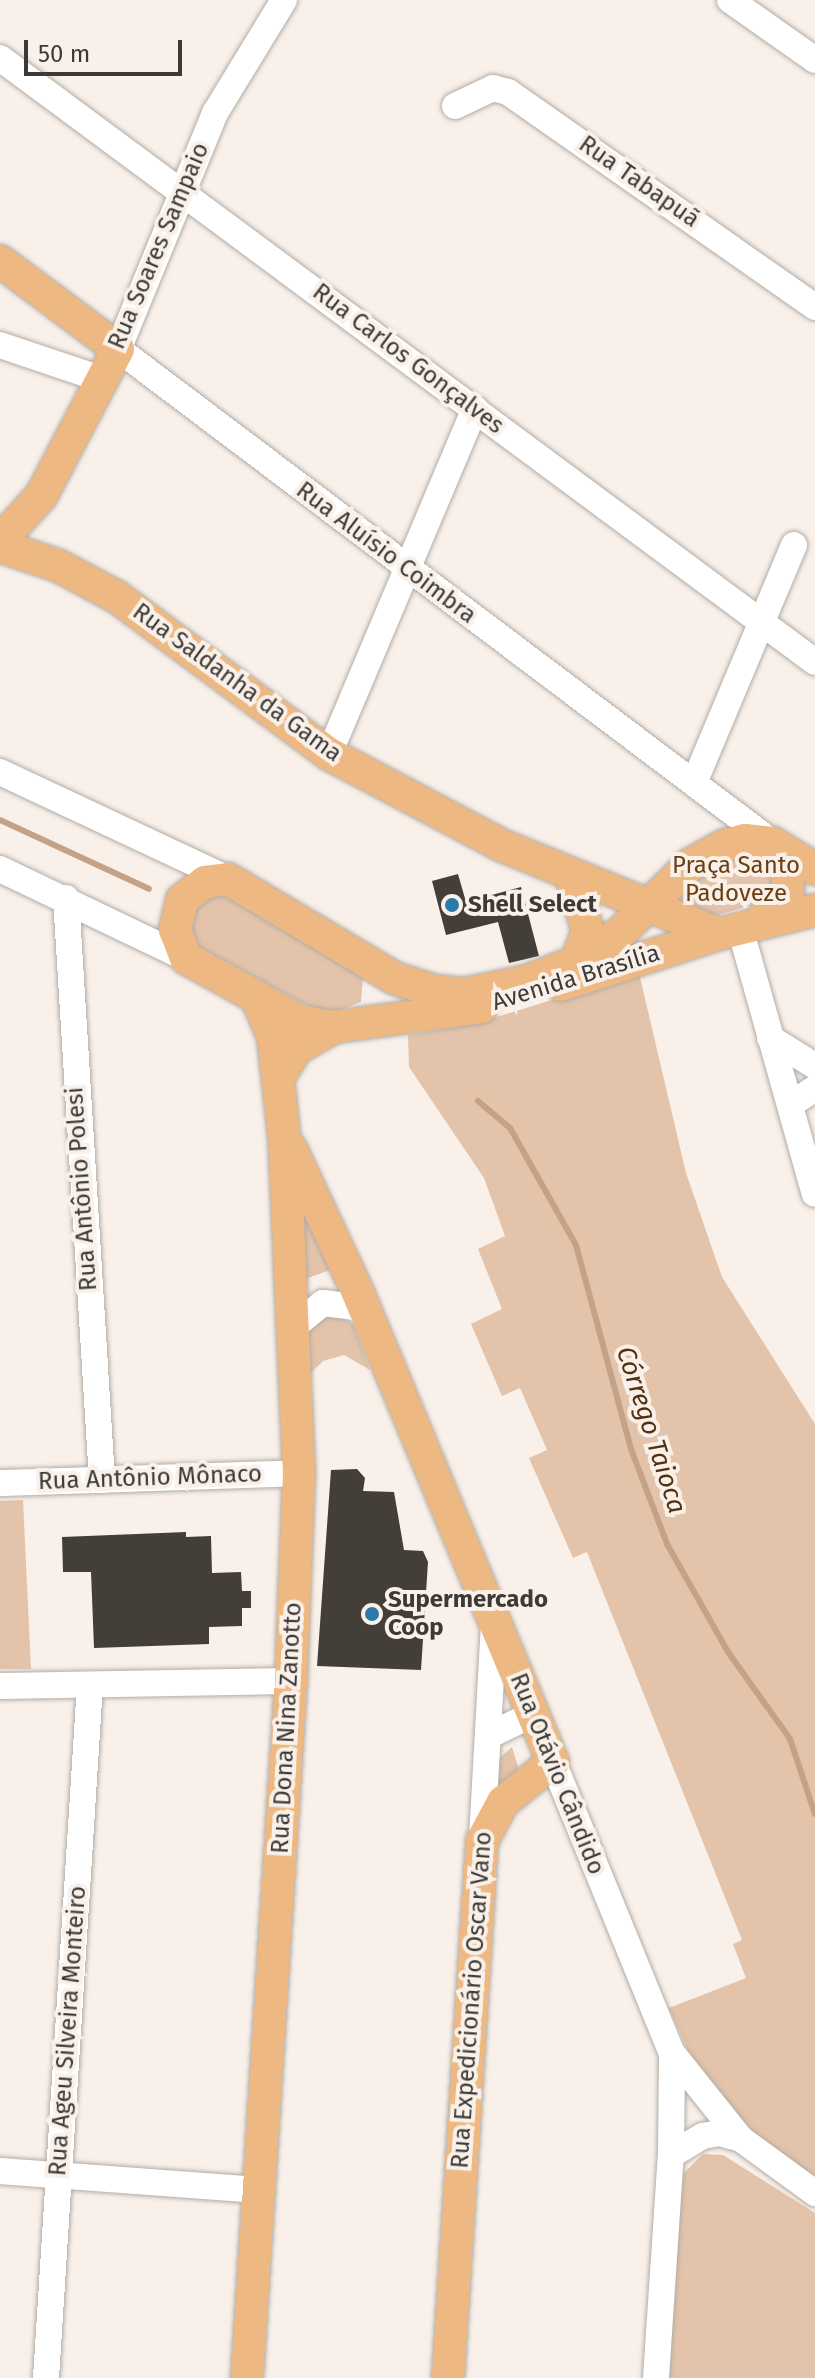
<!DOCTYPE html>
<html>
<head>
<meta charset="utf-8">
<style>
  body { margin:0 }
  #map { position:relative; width:815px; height:2378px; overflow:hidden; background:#f8f0e9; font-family:"Fira Sans",sans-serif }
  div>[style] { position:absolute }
  .green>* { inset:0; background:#e3c4aa }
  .stream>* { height:6px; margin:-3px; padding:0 3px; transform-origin:3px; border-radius:3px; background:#c3a287 }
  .building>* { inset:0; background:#443e39 }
  .roads { filter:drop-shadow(0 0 2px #b3aca6) drop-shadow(0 0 2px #b3aca6) }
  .minor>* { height:26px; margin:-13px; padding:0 13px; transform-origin:13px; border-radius:13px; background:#fff }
  .major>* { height:32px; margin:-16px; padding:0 16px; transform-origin:16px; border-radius:16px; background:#eeb882 }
  .dots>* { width:22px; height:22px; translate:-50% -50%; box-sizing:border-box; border:4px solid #f8f0e9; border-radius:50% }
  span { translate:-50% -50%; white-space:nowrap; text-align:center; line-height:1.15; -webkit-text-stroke:8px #f8f0e9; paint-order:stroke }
  .street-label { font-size:24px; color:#3c3936 }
  .park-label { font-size:24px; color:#6b3f12 }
  .poi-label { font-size:24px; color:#3c3936; font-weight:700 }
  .left { translate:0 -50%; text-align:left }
  .water-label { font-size:26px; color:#533110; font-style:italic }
  .scale { position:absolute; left:24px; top:40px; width:158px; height:36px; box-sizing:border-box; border:4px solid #3c3936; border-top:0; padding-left:10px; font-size:24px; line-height:28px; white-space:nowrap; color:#3c3936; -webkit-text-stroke:6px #f8f0e9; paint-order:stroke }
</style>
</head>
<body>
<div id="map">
  <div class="green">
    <i style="clip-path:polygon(768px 853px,779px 877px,752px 905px,711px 917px,677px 901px,677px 895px,720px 854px)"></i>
    <i style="clip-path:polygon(221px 891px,363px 978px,361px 1002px,337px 1011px,314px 1009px,197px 946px,190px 936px,194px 906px)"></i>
    <i style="clip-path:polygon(639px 973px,686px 1173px,722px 1277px,815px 1424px,815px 2185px,756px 2141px,689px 2053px,669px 2008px,746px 1978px,733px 1944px,742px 1940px,587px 1552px,573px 1558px,529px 1458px,547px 1450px,520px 1388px,502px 1396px,471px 1324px,502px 1309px,478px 1249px,505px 1236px,484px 1178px,409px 1067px,408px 1035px,474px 1024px)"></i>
    <i style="clip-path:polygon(292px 1178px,333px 1269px,297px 1282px)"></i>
    <i style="clip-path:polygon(322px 1316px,342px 1317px,353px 1325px,370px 1370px,344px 1355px,323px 1361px,309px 1375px,309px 1324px)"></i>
    <i style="clip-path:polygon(23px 1500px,31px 1669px,0 1669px,0 1501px)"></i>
    <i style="clip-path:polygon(512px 1747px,519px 1770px,499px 1789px,494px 1786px,498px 1759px)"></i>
    <i style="clip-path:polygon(703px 2154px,723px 2155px,815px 2213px,815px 2378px,667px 2378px,681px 2176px)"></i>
  </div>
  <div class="stream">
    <i style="left:0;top:820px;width:164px;rotate:24.8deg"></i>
    <i style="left:478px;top:1101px;width:42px;rotate:40.2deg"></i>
    <i style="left:510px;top:1128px;width:134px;rotate:60.6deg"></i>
    <i style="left:576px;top:1245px;width:211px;rotate:74.9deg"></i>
    <i style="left:631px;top:1449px;width:102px;rotate:69.2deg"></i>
    <i style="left:667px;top:1544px;width:124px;rotate:60.5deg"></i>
    <i style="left:728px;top:1652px;width:107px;rotate:54.5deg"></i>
    <i style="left:790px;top:1739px;width:79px;rotate:71.6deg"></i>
  </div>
  <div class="building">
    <i style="clip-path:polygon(458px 874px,466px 902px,521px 887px,539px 956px,509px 963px,498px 922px,446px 935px,432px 881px)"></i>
    <i style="clip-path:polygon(357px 1469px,365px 1478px,363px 1491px,394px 1492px,404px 1550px,423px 1551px,428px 1562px,421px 1670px,317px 1666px,331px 1470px)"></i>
    <i style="clip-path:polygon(186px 1532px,186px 1537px,211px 1536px,212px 1573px,241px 1572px,242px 1591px,251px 1591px,251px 1608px,242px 1608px,242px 1626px,209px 1627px,209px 1644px,94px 1648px,91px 1572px,63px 1572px,62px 1537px)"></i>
  </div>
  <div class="roads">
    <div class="minor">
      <i style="left:284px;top:0;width:132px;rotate:121.4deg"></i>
      <i style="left:215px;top:113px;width:255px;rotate:112.3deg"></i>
      <i style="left:118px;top:349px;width:820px;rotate:37.02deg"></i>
      <i style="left:730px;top:0;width:104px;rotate:35.2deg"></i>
      <i style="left:0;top:58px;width:1014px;rotate:36.54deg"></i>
      <i style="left:455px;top:106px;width:42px;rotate:-25.3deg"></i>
      <i style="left:493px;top:88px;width:16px;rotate:15deg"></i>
      <i style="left:508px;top:92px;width:375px;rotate:35deg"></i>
      <i style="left:0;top:345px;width:107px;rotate:18.6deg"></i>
      <i style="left:329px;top:754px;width:375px;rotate:-67.1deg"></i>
      <i style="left:0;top:772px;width:252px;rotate:25.1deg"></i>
      <i style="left:694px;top:783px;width:258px;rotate:-67.2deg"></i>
      <i style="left:0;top:869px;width:206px;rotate:25.6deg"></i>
      <i style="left:66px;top:898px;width:583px;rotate:86.46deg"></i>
      <i style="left:740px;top:928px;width:276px;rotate:74.3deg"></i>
      <i style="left:770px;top:1038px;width:53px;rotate:31.9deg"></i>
      <i style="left:790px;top:1105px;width:30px;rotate:-34deg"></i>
      <i style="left:292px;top:1328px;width:40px;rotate:-39deg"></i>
      <i style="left:323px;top:1303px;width:33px;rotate:7deg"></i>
      <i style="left:356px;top:1307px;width:17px;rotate:45deg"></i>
      <i style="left:0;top:1483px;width:299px;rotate:-1.9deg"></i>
      <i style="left:0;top:1686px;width:291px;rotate:-1deg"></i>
      <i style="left:488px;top:1736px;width:50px;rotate:-26.1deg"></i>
      <i style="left:553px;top:1762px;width:314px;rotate:67.8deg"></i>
      <i style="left:672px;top:2053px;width:110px;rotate:51.3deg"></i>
      <i style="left:741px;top:2139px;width:92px;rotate:36.1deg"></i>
      <i style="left:482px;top:1838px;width:213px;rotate:-86.8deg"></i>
      <i style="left:671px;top:2155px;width:37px;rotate:-31deg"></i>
      <i style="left:703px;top:2136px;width:16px;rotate:-11deg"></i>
      <i style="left:719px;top:2133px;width:23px;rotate:15deg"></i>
      <i style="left:0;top:2171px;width:260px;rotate:4.2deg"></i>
      <i style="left:46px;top:2378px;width:694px;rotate:-86.37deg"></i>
      <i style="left:656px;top:2378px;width:224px;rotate:-86.2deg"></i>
      <i style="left:671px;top:2155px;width:102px;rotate:-89.4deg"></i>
    </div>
    <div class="major">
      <i style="left:0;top:261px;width:147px;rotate:36.7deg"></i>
      <i style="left:118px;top:349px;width:166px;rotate:117.6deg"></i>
      <i style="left:41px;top:496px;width:61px;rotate:132.3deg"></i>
      <i style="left:0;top:546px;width:62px;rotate:18.7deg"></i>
      <i style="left:59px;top:566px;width:66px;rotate:28.1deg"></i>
      <i style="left:117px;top:597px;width:264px;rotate:36.5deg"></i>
      <i style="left:329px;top:754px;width:195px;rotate:27.9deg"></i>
      <i style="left:501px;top:845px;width:235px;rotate:22.3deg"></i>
      <i style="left:571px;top:876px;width:58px;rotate:72.8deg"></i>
      <i style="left:588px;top:931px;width:33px;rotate:111deg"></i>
      <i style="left:758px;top:923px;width:43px;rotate:-45.9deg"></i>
      <i style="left:788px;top:892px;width:37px;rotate:-92deg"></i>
      <i style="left:561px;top:985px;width:165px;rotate:-18deg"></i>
      <i style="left:718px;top:934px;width:100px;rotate:-13.9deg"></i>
      <i style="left:334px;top:1027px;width:35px;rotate:-170deg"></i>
      <i style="left:300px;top:1021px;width:130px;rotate:-151.1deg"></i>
      <i style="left:186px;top:958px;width:30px;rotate:-111deg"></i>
      <i style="left:175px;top:930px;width:31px;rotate:-77deg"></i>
      <i style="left:182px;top:900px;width:29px;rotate:-38deg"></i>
      <i style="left:205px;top:882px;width:23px;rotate:-7deg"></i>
      <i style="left:228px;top:879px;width:193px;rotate:30.8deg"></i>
      <i style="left:394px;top:978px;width:42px;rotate:18deg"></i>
      <i style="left:434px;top:991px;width:31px;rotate:6deg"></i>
      <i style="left:465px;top:994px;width:60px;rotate:-11.5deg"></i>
      <i style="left:524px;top:982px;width:56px;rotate:-21deg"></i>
      <i style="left:576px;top:962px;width:54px;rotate:-33.7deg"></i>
      <i style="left:621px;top:932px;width:98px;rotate:-44.2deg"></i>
      <i style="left:691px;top:864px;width:38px;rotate:-29deg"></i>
      <i style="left:724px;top:846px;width:22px;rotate:-16deg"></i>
      <i style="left:745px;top:840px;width:28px;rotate:6deg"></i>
      <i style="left:773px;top:843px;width:49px;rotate:31.8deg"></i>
      <i style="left:278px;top:1078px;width:36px;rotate:-58deg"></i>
      <i style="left:297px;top:1048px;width:43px;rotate:-29.6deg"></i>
      <i style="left:334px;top:1027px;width:149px;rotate:-7.7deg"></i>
      <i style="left:291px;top:1149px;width:159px;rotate:65deg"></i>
      <i style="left:358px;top:1293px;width:508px;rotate:67.42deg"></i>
      <i style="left:553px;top:1762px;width:64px;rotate:141.3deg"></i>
      <i style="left:503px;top:1802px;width:44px;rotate:118.3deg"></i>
      <i style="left:482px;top:1841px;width:538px;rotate:93.62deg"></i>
      <i style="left:247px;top:2378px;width:698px;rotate:-86.39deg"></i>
      <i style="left:291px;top:1681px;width:208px;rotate:-87.8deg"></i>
      <i style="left:299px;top:1473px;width:339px;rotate:-92.5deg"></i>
      <i style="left:284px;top:1134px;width:99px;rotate:-96.4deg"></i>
      <i style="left:273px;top:1036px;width:43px;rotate:-113deg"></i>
    </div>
  </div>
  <div class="dots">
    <i style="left:452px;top:905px;background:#2c7aac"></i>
    <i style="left:372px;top:1614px;background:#2c7aac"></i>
  </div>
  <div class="street-label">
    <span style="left:639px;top:182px;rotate:35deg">Rua Tabapuã</span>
    <span style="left:159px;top:246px;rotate:-67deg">Rua Soares Sampaio</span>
    <span style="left:408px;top:359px;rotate:37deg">Rua Carlos Gonçalves</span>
    <span style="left:386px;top:553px;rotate:37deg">Rua Aluísio Coimbra</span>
    <span style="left:237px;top:683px;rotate:36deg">Rua Saldanha da Gama</span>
    <span style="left:576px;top:978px;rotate:-17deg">Avenida Brasília</span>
    <span style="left:82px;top:1189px;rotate:-94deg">Rua Antônio Polesi</span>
    <span style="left:150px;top:1478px;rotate:-2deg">Rua Antônio Mônaco</span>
    <span style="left:287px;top:1728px;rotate:-87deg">Rua Dona Nina Zanotto</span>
    <span style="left:557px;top:1774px;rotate:68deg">Rua Otávio Cândido</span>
    <span style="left:472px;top:2000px;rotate:-86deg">Rua Expedicionário Oscar Vano</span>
    <span style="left:68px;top:2031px;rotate:-86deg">Rua Ageu Silveira Monteiro</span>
  </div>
  <div class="park-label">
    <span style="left:736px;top:880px">Praça Santo<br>Padoveze</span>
  </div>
  <div class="poi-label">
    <span class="left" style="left:468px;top:905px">Shell Select</span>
    <span class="left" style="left:388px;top:1614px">Supermercado<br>Coop</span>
  </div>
  <div class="water-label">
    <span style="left:651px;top:1430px;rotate:72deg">Córrego Taioca</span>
  </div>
  <div class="scale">50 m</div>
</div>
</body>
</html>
